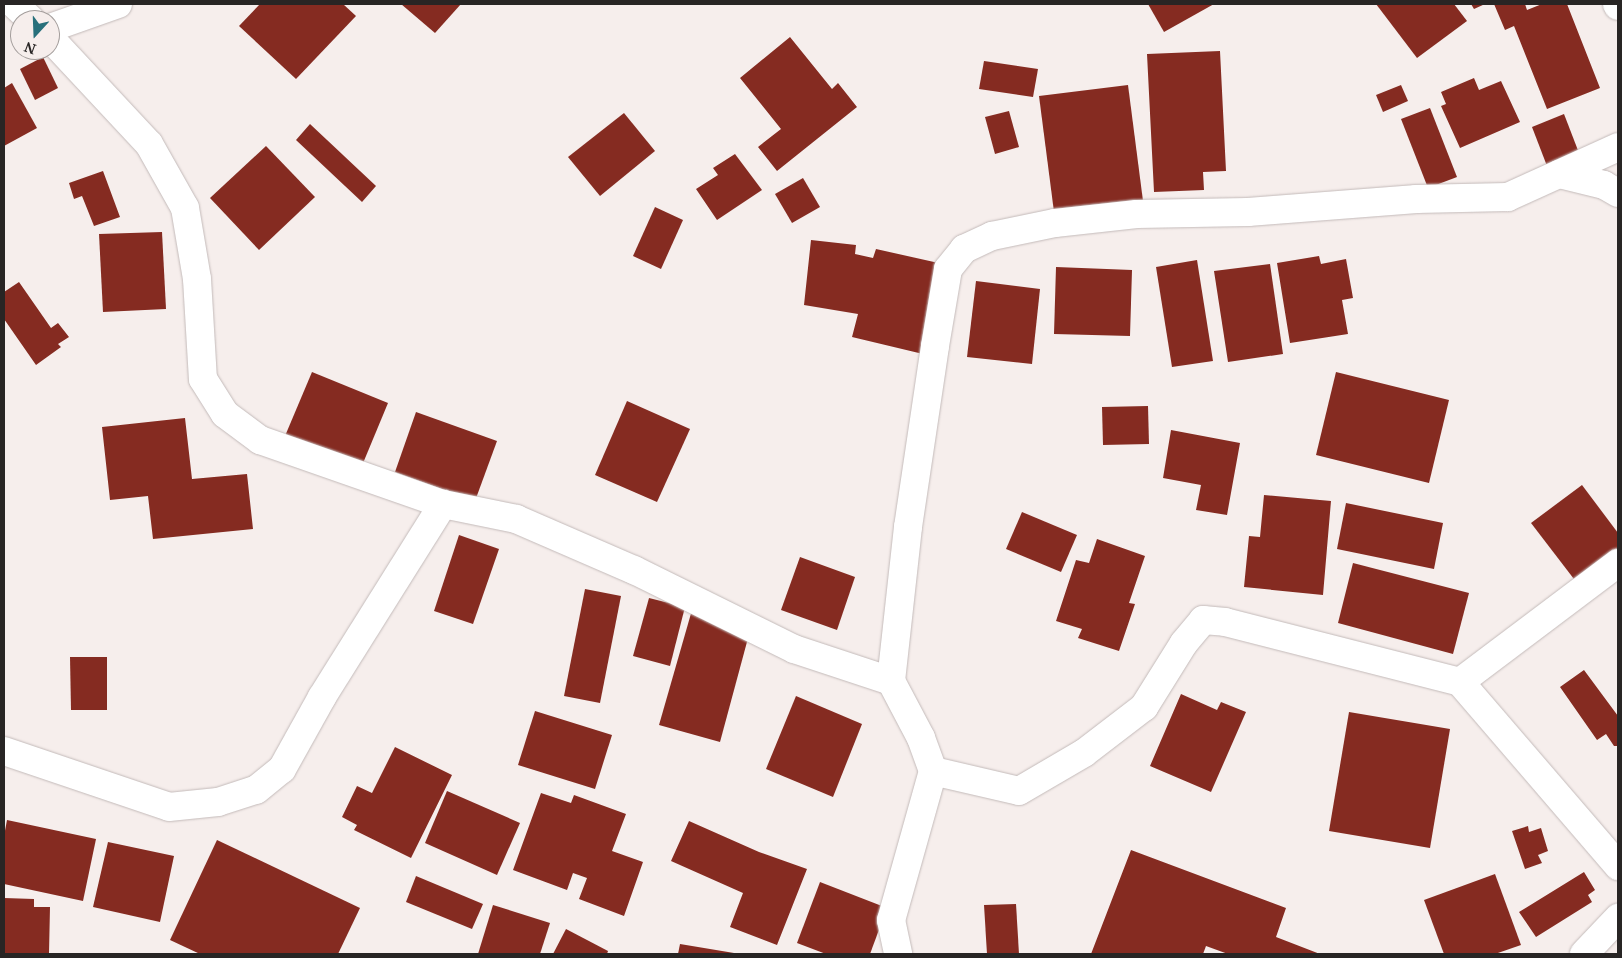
<!DOCTYPE html>
<html>
<head>
<meta charset="utf-8">
<style>
  body { margin:0 }
  #map { position:relative; width:1622px; height:958px; overflow:hidden; background:#f6eeec; font-family:"Noto Serif",serif }
  div>[style] { position:absolute }
  .building>* { inset:0; background:#852b21 }
  .roads { filter:drop-shadow(0 0 1px #c3bab9) drop-shadow(0 0 1px #c3bab9) }
  .minor>* { height:28px; margin:-14px; padding:0 14px; transform-origin:14px; border-radius:14px; background:#fff }
  span { translate:-50% -50%; white-space:nowrap; text-align:center; line-height:1.15; -webkit-text-stroke:5px #f6eeec; paint-order:stroke }
  .frame { position:absolute; inset:0; border:5px solid #282524; pointer-events:none }
  .north { position:absolute; left:10px; top:10px; width:50px; height:50px; box-sizing:border-box; background:#f6eeec; border:1px solid #a49e9c; border-radius:50%; rotate:200deg; font-size:14px; font-weight:700; line-height:20px; text-align:center; color:#282524 }
  .north::after { content:''; display:block; margin:auto; width:18px; height:22px; background:#28707b; clip-path:polygon(50% 0,100% 100%,50% 72%,0 100%) }
</style>
</head>
<body>
<div id="map">
  <div class="building">
    <i style="clip-path:polygon(260px 4px,343px 4px,356px 16px,296px 79px,239px 26px)"></i>
    <i style="clip-path:polygon(401px 4px,461px 4px,435px 33px)"></i>
    <i style="clip-path:polygon(1148px 4px,1214px 4px,1164px 32px)"></i>
    <i style="clip-path:polygon(1376px 4px,1454px 4px,1467px 21px,1417px 58px)"></i>
    <i style="clip-path:polygon(1471px 4px,1485px 4px,1474px 9px)"></i>
    <i style="clip-path:polygon(1494px 4px,1525px 4px,1527px 10px,1542px 4px,1567px 4px,1600px 88px,1547px 109px,1514px 26px,1505px 30px)"></i>
    <i style="clip-path:polygon(790px 37px,832px 89px,838px 83px,857px 107px,777px 171px,758px 147px,781px 129px,740px 78px)"></i>
    <i style="clip-path:polygon(1220px 51px,1226px 171px,1203px 172px,1204px 190px,1154px 192px,1147px 54px)"></i>
    <i style="clip-path:polygon(43px 57px,58px 88px,35px 100px,20px 69px)"></i>
    <i style="clip-path:polygon(984px 61px,1038px 69px,1033px 97px,979px 89px)"></i>
    <i style="clip-path:polygon(1474px 78px,1479px 90px,1501px 81px,1520px 122px,1460px 148px,1441px 106px,1446px 104px,1441px 92px)"></i>
    <i style="clip-path:polygon(12px 83px,37px 128px,4px 146px,4px 88px)"></i>
    <i style="clip-path:polygon(1128px 85px,1143px 201px,1054px 212px,1039px 96px)"></i>
    <i style="clip-path:polygon(1401px 85px,1408px 101px,1383px 112px,1376px 95px)"></i>
    <i style="clip-path:polygon(1430px 108px,1457px 177px,1428px 188px,1401px 119px)"></i>
    <i style="clip-path:polygon(1009px 111px,1019px 147px,995px 154px,985px 117px)"></i>
    <i style="clip-path:polygon(624px 113px,655px 151px,600px 196px,568px 157px)"></i>
    <i style="clip-path:polygon(1564px 114px,1579px 153px,1547px 166px,1532px 127px)"></i>
    <i style="clip-path:polygon(310px 124px,376px 186px,362px 202px,296px 140px)"></i>
    <i style="clip-path:polygon(266px 146px,315px 197px,259px 250px,210px 198px)"></i>
    <i style="clip-path:polygon(735px 154px,762px 190px,717px 220px,696px 189px,718px 175px,713px 168px)"></i>
    <i style="clip-path:polygon(103px 171px,120px 217px,94px 226px,82px 196px,74px 199px,69px 183px)"></i>
    <i style="clip-path:polygon(803px 178px,820px 207px,792px 223px,775px 194px)"></i>
    <i style="clip-path:polygon(655px 207px,683px 220px,661px 269px,633px 256px)"></i>
    <i style="clip-path:polygon(162px 232px,166px 309px,103px 312px,99px 234px)"></i>
    <i style="clip-path:polygon(811px 240px,856px 245px,855px 254px,873px 258px,876px 249px,943px 264px,923px 354px,852px 337px,858px 314px,804px 305px)"></i>
    <i style="clip-path:polygon(1319px 256px,1321px 264px,1346px 259px,1353px 298px,1342px 300px,1348px 334px,1290px 343px,1277px 263px)"></i>
    <i style="clip-path:polygon(1197px 260px,1213px 361px,1172px 367px,1156px 267px)"></i>
    <i style="clip-path:polygon(1270px 264px,1283px 354px,1228px 362px,1214px 271px)"></i>
    <i style="clip-path:polygon(1056px 267px,1132px 270px,1130px 336px,1054px 334px)"></i>
    <i style="clip-path:polygon(976px 281px,1040px 289px,1032px 364px,967px 357px)"></i>
    <i style="clip-path:polygon(19px 282px,51px 328px,58px 323px,69px 337px,58px 344px,61px 347px,36px 365px,4px 319px,4px 292px)"></i>
    <i style="clip-path:polygon(312px 372px,388px 403px,361px 468px,285px 436px)"></i>
    <i style="clip-path:polygon(1336px 372px,1449px 400px,1429px 483px,1316px 455px)"></i>
    <i style="clip-path:polygon(627px 401px,690px 429px,657px 502px,595px 475px)"></i>
    <i style="clip-path:polygon(1148px 406px,1149px 444px,1103px 445px,1102px 407px)"></i>
    <i style="clip-path:polygon(416px 412px,497px 441px,475px 501px,395px 472px)"></i>
    <i style="clip-path:polygon(185px 418px,192px 479px,247px 474px,253px 529px,153px 539px,148px 496px,110px 500px,102px 427px)"></i>
    <i style="clip-path:polygon(1171px 430px,1240px 443px,1227px 515px,1196px 510px,1201px 485px,1163px 478px)"></i>
    <i style="clip-path:polygon(1582px 485px,1618px 533px,1618px 552px,1577px 583px,1531px 523px)"></i>
    <i style="clip-path:polygon(1264px 495px,1331px 501px,1323px 595px,1244px 587px,1249px 536px,1260px 537px)"></i>
    <i style="clip-path:polygon(1346px 503px,1443px 523px,1434px 569px,1337px 549px)"></i>
    <i style="clip-path:polygon(1022px 512px,1077px 535px,1061px 572px,1006px 549px)"></i>
    <i style="clip-path:polygon(459px 535px,499px 549px,473px 624px,434px 611px)"></i>
    <i style="clip-path:polygon(1097px 539px,1145px 556px,1129px 603px,1135px 604px,1119px 651px,1078px 638px,1082px 629px,1056px 621px,1076px 560px,1089px 563px)"></i>
    <i style="clip-path:polygon(800px 557px,855px 577px,837px 630px,781px 610px)"></i>
    <i style="clip-path:polygon(1353px 563px,1469px 593px,1453px 654px,1338px 623px)"></i>
    <i style="clip-path:polygon(585px 589px,621px 596px,600px 703px,564px 696px)"></i>
    <i style="clip-path:polygon(649px 598px,685px 607px,670px 666px,633px 656px)"></i>
    <i style="clip-path:polygon(692px 610px,751px 627px,720px 742px,659px 725px)"></i>
    <i style="clip-path:polygon(70px 657px,107px 657px,107px 710px,71px 710px)"></i>
    <i style="clip-path:polygon(1584px 670px,1618px 716px,1618px 746px,1614px 746px,1606px 734px,1597px 740px,1560px 687px)"></i>
    <i style="clip-path:polygon(1181px 694px,1217px 710px,1221px 702px,1246px 712px,1211px 792px,1150px 766px)"></i>
    <i style="clip-path:polygon(796px 696px,862px 724px,833px 797px,766px 769px)"></i>
    <i style="clip-path:polygon(535px 711px,612px 735px,595px 789px,518px 765px)"></i>
    <i style="clip-path:polygon(1349px 712px,1450px 729px,1430px 848px,1329px 831px)"></i>
    <i style="clip-path:polygon(395px 747px,452px 775px,411px 858px,354px 830px,357px 825px,342px 817px,357px 786px,372px 793px)"></i>
    <i style="clip-path:polygon(447px 791px,520px 823px,497px 875px,425px 843px)"></i>
    <i style="clip-path:polygon(541px 793px,571px 803px,574px 795px,626px 814px,612px 851px,643px 862px,624px 916px,579px 899px,587px 878px,573px 873px,567px 890px,513px 870px)"></i>
    <i style="clip-path:polygon(7px 820px,96px 839px,83px 901px,4px 884px,4px 836px)"></i>
    <i style="clip-path:polygon(689px 821px,759px 852px,807px 869px,777px 945px,730px 927px,743px 893px,671px 861px)"></i>
    <i style="clip-path:polygon(1528px 826px,1529px 832px,1541px 828px,1548px 851px,1538px 855px,1542px 863px,1525px 869px,1512px 831px)"></i>
    <i style="clip-path:polygon(217px 840px,360px 908px,338px 954px,200px 954px,170px 940px)"></i>
    <i style="clip-path:polygon(108px 842px,174px 856px,160px 922px,93px 907px)"></i>
    <i style="clip-path:polygon(1131px 850px,1286px 908px,1276px 937px,1320px 954px,1228px 954px,1206px 946px,1203px 954px,1091px 954px)"></i>
    <i style="clip-path:polygon(1584px 872px,1595px 890px,1588px 895px,1592px 902px,1536px 937px,1519px 912px)"></i>
    <i style="clip-path:polygon(1495px 874px,1521px 945px,1495px 954px,1444px 954px,1424px 900px)"></i>
    <i style="clip-path:polygon(416px 876px,483px 904px,472px 929px,406px 902px)"></i>
    <i style="clip-path:polygon(820px 882px,887px 908px,870px 954px,826px 954px,797px 943px)"></i>
    <i style="clip-path:polygon(4px 898px,34px 899px,34px 907px,50px 907px,49px 954px,4px 954px)"></i>
    <i style="clip-path:polygon(1016px 904px,1019px 954px,987px 954px,984px 905px)"></i>
    <i style="clip-path:polygon(493px 905px,550px 923px,540px 954px,478px 954px)"></i>
    <i style="clip-path:polygon(566px 929px,608px 951px,607px 954px,553px 954px)"></i>
    <i style="clip-path:polygon(680px 944px,734px 953px,734px 954px,678px 954px)"></i>
  </div>
  <div class="roads">
    <div class="minor">
      <i style="left:14px;top:4px;width:23px;rotate:43deg"></i>
      <i style="left:1617px;top:4px;width:2px;rotate:63deg"></i>
      <i style="left:50px;top:28px;width:72px;rotate:-19.4deg"></i>
      <i style="left:50px;top:38px;width:145px;rotate:47deg"></i>
      <i style="left:149px;top:144px;width:73px;rotate:60.6deg"></i>
      <i style="left:185px;top:208px;width:72px;rotate:80.4deg"></i>
      <i style="left:197px;top:279px;width:100px;rotate:86.6deg"></i>
      <i style="left:203px;top:379px;width:41px;rotate:57.8deg"></i>
      <i style="left:225px;top:414px;width:44px;rotate:36.6deg"></i>
      <i style="left:260px;top:440px;width:194px;rotate:19.3deg"></i>
      <i style="left:443px;top:504px;width:75px;rotate:11.6deg"></i>
      <i style="left:516px;top:519px;width:129px;rotate:23.4deg"></i>
      <i style="left:634px;top:570px;width:178px;rotate:26.3deg"></i>
      <i style="left:794px;top:649px;width:102px;rotate:18.3deg"></i>
      <i style="left:891px;top:681px;width:64px;rotate:62.2deg"></i>
      <i style="left:921px;top:738px;width:35px;rotate:70deg"></i>
      <i style="left:933px;top:771px;width:155px;rotate:105.7deg"></i>
      <i style="left:891px;top:920px;width:35px;rotate:78deg"></i>
      <i style="left:1559px;top:174px;width:46px;rotate:13.7deg"></i>
      <i style="left:1604px;top:185px;width:16px;rotate:30deg"></i>
      <i style="left:891px;top:681px;width:155px;rotate:-83.7deg"></i>
      <i style="left:908px;top:527px;width:183px;rotate:-81.5deg"></i>
      <i style="left:935px;top:346px;width:78px;rotate:-80.4deg"></i>
      <i style="left:948px;top:269px;width:26px;rotate:-51deg"></i>
      <i style="left:964px;top:249px;width:31px;rotate:-25deg"></i>
      <i style="left:992px;top:236px;width:64px;rotate:-11.7deg"></i>
      <i style="left:1055px;top:223px;width:82px;rotate:-6.3deg"></i>
      <i style="left:1137px;top:214px;width:111px;rotate:-1deg"></i>
      <i style="left:1248px;top:212px;width:169px;rotate:-4.4deg"></i>
      <i style="left:1416px;top:199px;width:92px;rotate:-1.2deg"></i>
      <i style="left:1508px;top:197px;width:121px;rotate:-24.4deg"></i>
      <i style="left:1460px;top:682px;width:198px;rotate:-37deg"></i>
      <i style="left:4px;top:751px;width:174px;rotate:18.7deg"></i>
      <i style="left:169px;top:807px;width:49px;rotate:-5.8deg"></i>
      <i style="left:218px;top:802px;width:40px;rotate:-18deg"></i>
      <i style="left:256px;top:790px;width:33px;rotate:-39deg"></i>
      <i style="left:282px;top:769px;width:82px;rotate:-60.9deg"></i>
      <i style="left:322px;top:697px;width:228px;rotate:-57.9deg"></i>
      <i style="left:933px;top:771px;width:88px;rotate:13.1deg"></i>
      <i style="left:1019px;top:791px;width:75px;rotate:-30.3deg"></i>
      <i style="left:1084px;top:753px;width:76px;rotate:-37.5deg"></i>
      <i style="left:1144px;top:707px;width:75px;rotate:-58deg"></i>
      <i style="left:1184px;top:643px;width:30px;rotate:-50deg"></i>
      <i style="left:1203px;top:620px;width:22px;rotate:5deg"></i>
      <i style="left:1225px;top:622px;width:243px;rotate:14.3deg"></i>
      <i style="left:1460px;top:682px;width:243px;rotate:49.3deg"></i>
      <i style="left:1584px;top:954px;width:50px;rotate:-46.6deg"></i>
    </div>
  </div>
  <div class="frame"></div>
  <div class="north">N</div>
</div>
</body>
</html>
